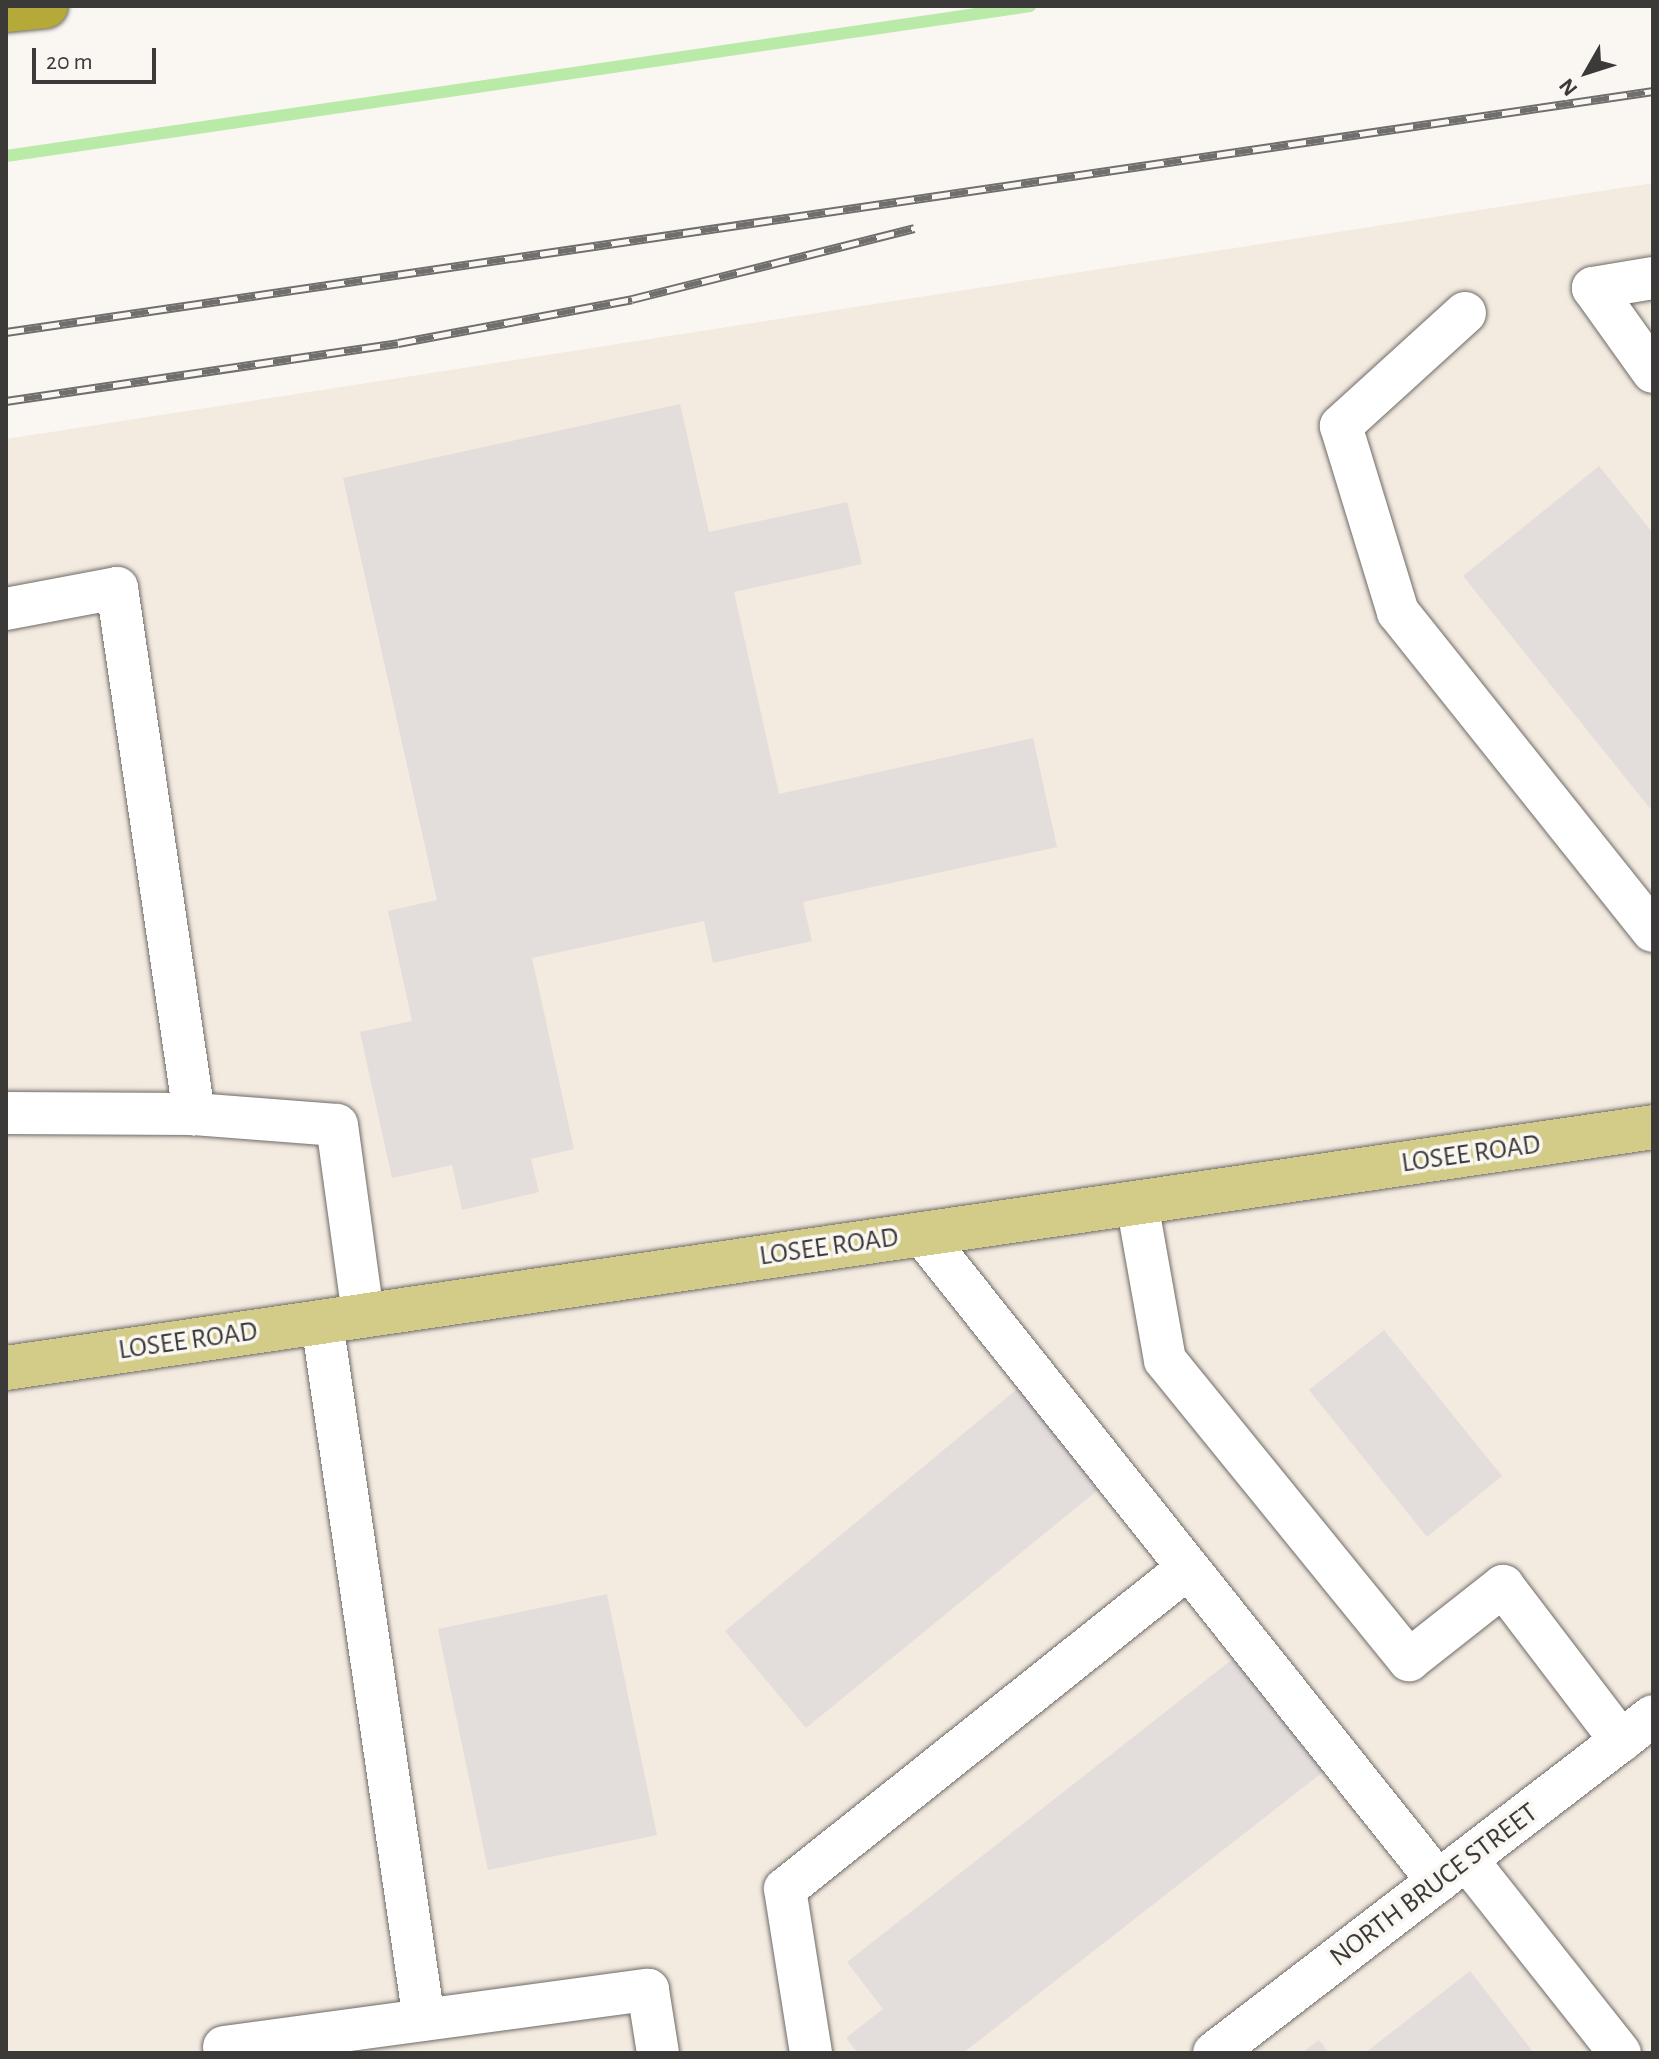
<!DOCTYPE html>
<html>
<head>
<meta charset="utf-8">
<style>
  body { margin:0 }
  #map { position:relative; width:1659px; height:2059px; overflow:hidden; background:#faf7f3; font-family:"Alegreya Sans",sans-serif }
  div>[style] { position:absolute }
  .built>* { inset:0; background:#f3eae0 }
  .stream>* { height:12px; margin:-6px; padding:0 6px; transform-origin:6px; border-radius:6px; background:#baeaa8 }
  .building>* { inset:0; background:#e3dddc }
  .roads { filter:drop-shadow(0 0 2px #6e6b67) drop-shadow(0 0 2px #6e6b67) }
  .minor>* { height:42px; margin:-21px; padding:0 21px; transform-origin:21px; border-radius:21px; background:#fff }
  .major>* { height:44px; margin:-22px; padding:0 22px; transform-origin:22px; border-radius:22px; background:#d3cc88 }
  .highway>* { height:44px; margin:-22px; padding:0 22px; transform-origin:22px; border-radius:22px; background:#b5aa39 }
  .rail>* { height:9px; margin-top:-4.5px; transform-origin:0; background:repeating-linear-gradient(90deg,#faf7f3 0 18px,#716f6d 0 36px); box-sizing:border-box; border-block:2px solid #716f6d }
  span { translate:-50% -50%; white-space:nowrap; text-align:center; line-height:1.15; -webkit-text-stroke:7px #faf7f3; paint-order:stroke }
  .street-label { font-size:28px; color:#3b3a38 }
  .frame { position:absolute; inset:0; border:8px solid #3b3a38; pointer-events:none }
  .north { position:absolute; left:1547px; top:32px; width:80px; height:80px; -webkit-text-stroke:6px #faf7f3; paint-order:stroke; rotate:231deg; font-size:22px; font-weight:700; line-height:32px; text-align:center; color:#3b3a38 }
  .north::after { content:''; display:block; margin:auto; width:28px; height:36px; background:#3b3a38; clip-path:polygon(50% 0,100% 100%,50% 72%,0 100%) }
  .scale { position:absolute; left:32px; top:48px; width:124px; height:36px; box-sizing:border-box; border:4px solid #3b3a38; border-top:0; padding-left:10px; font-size:24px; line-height:28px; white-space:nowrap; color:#3b3a38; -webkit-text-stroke:6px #faf7f3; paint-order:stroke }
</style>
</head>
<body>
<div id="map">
  <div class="built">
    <i style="clip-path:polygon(1653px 183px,1653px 2053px,6px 2053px,6px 439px)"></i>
  </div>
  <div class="stream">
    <i style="left:6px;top:156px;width:1035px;rotate:-8.33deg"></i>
  </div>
  <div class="building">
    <i style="clip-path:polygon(680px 404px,709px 532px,847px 502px,862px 564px,734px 592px,779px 794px,1033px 738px,1057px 847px,803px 902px,812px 941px,713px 963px,704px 921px,532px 958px,574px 1149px,531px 1159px,539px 1192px,462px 1210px,452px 1165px,392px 1178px,360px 1032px,412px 1021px,388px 911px,437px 900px,343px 478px)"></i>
    <i style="clip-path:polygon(1599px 466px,1653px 533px,1653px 812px,1463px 576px)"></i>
    <i style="clip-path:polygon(1384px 1330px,1502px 1476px,1427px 1537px,1309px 1390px)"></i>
    <i style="clip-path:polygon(1022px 1385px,1104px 1485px,806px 1728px,725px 1631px)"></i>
    <i style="clip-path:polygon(607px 1594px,657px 1835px,488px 1870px,438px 1629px)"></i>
    <i style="clip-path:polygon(1239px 1654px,1328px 1768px,963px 2053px,858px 2053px,846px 2038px,883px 2009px,847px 1962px)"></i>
    <i style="clip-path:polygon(1470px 1971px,1534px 2053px,1365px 2053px)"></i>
    <i style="clip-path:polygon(1319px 2040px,1329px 2053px,1302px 2053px)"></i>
  </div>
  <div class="roads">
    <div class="minor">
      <i style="left:1653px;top:278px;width:61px;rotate:170.5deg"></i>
      <i style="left:1593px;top:288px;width:103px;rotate:54.5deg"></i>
      <i style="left:1465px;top:313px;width:168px;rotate:137.7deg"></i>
      <i style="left:1341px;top:426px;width:195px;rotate:73deg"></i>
      <i style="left:1398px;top:612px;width:408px;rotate:51.4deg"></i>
      <i style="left:6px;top:609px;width:113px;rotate:-10.7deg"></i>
      <i style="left:117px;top:588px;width:532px;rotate:81.67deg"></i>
      <i style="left:6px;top:1113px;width:188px;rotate:0.3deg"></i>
      <i style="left:194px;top:1114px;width:143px;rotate:4.4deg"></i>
      <i style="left:337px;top:1125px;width:193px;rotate:82.2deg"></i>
      <i style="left:1137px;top:1203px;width:159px;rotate:79.9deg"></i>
      <i style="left:1165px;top:1360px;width:387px;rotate:50.9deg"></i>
      <i style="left:1409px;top:1660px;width:120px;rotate:-38.2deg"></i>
      <i style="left:1503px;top:1586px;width:195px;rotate:52.7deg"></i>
      <i style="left:922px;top:1234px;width:828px;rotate:51.43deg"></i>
      <i style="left:322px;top:1322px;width:705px;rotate:81.69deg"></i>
      <i style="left:1467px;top:1860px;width:246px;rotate:51.6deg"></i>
      <i style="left:224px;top:2047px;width:428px;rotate:-7.7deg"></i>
      <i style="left:648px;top:1990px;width:64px;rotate:81deg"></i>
      <i style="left:811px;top:2053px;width:166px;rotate:-99deg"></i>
      <i style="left:785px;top:1889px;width:515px;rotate:-38.54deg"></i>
      <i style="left:1214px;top:2053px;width:553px;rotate:-37.51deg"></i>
    </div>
    <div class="major">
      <i style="left:6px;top:1368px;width:1665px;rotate:-8.32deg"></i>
    </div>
    <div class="highway">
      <i style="left:6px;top:10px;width:40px;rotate:-5.7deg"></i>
    </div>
  </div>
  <div class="rail">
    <i style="left:6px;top:332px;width:1665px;rotate:-8.32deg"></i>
    <i style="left:6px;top:401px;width:396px;rotate:-8.4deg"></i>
    <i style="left:398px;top:343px;width:238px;rotate:-10.6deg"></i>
    <i style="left:632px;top:299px;width:291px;rotate:-14.1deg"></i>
  </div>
  <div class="street-label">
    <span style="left:1471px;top:1154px;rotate:-8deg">LOSEE ROAD</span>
    <span style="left:829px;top:1247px;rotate:-8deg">LOSEE ROAD</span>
    <span style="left:188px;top:1341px;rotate:-8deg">LOSEE ROAD</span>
    <span style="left:1434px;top:1885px;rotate:-37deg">NORTH BRUCE STREET</span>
  </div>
  <div class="frame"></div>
  <div class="north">N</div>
  <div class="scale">20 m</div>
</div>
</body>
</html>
